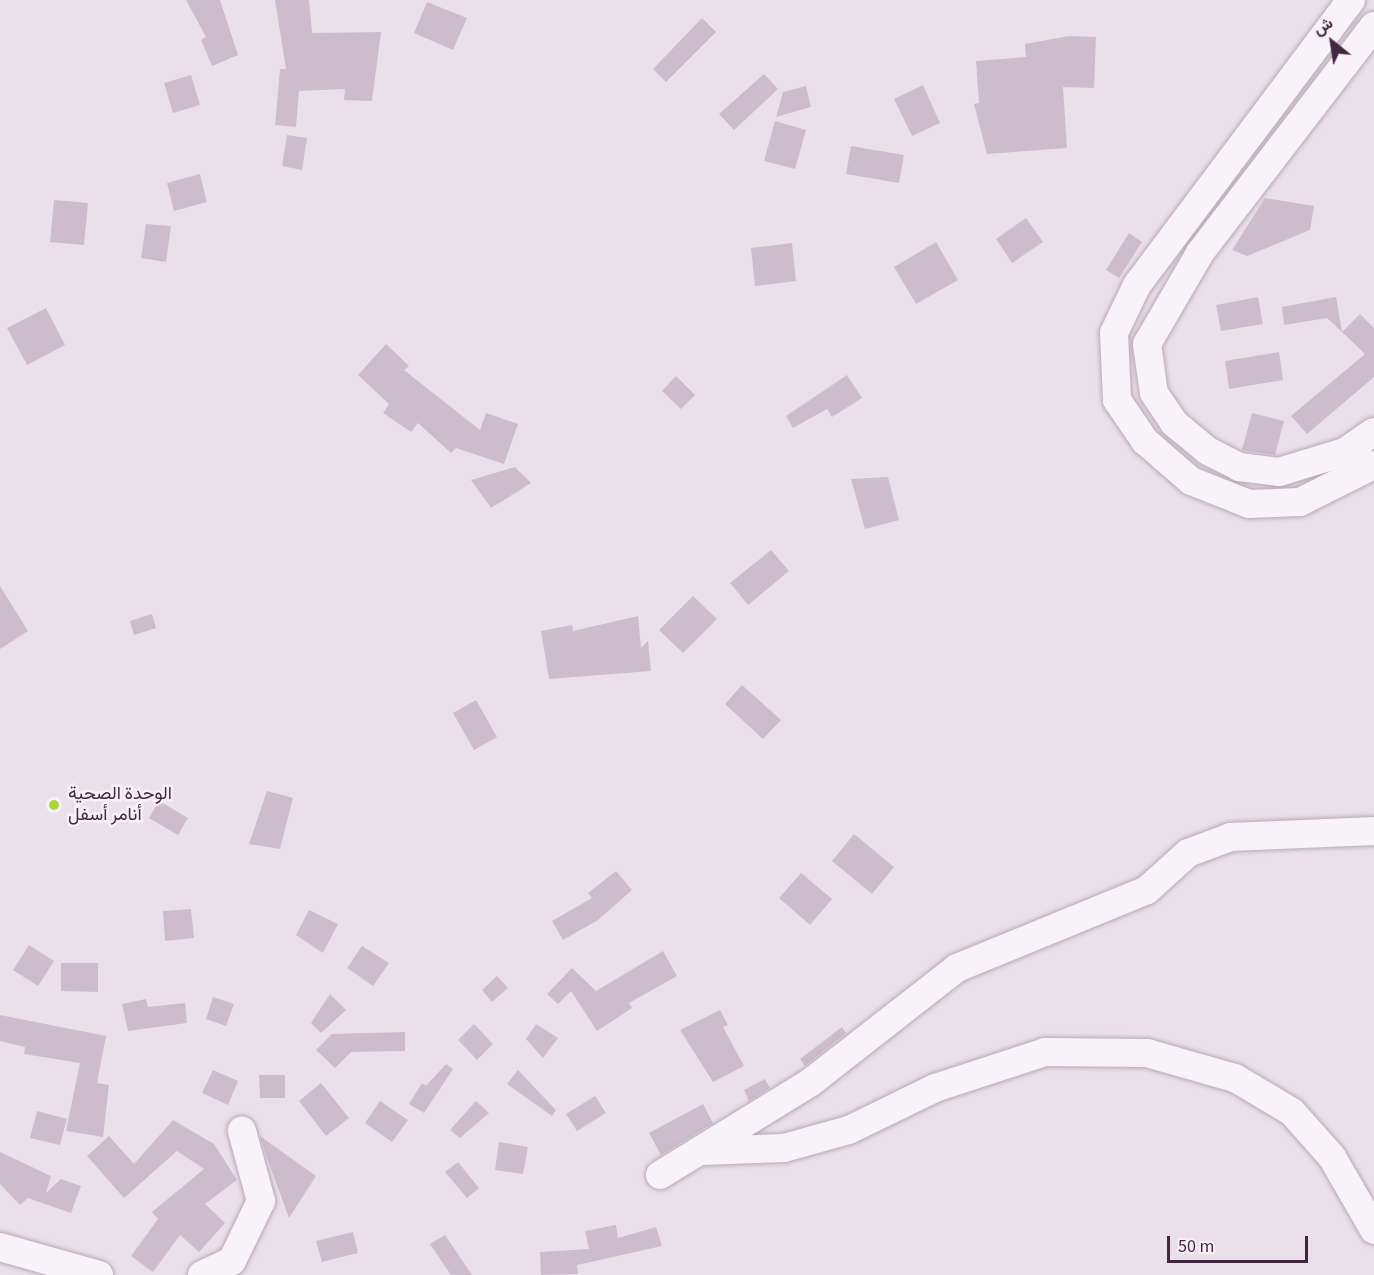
<!DOCTYPE html>
<html>
<head>
<meta charset="utf-8">
<style>
  body { margin:0 }
  #map { position:relative; width:1374px; height:1275px; overflow:hidden; background:#eae0ea; font-family:"Source Sans 3",Vazirmatn,sans-serif }
  div>[style] { position:absolute }
  .building>* { inset:0; background:#cdbdcc }
  .roads { filter:drop-shadow(0 0 2px #b8a8b7) drop-shadow(0 0 2px #b8a8b7) }
  .minor>* { height:28px; margin:-14px; padding:0 14px; transform-origin:14px; border-radius:14px; background:#f8f3f8 }
  .dots>* { width:16px; height:16px; translate:-50% -50%; box-sizing:border-box; border:3px solid #f7f0f7; border-radius:50% }
  span { translate:-50% -50%; white-space:nowrap; text-align:center; line-height:1.15; -webkit-text-stroke:5px #f7f0f7; paint-order:stroke }
  .poi-label { font-size:18px; color:#432741 }
  .left { translate:0 -50%; text-align:left }
  .north { position:absolute; left:1302px; top:12px; width:60px; height:60px; -webkit-text-stroke:4px #f7f0f7; paint-order:stroke; rotate:330deg; font-size:16px; font-weight:700; line-height:24px; text-align:center; color:#432741 }
  .north::after { content:''; display:block; margin:auto; width:21px; height:27px; background:#432741; clip-path:polygon(50% 0,100% 100%,50% 72%,0 100%) }
  .scale { position:absolute; left:1167px; top:1236px; width:141px; height:27px; box-sizing:border-box; border:3px solid #432741; border-top:0; padding-left:8px; font-size:18px; line-height:21px; white-space:nowrap; color:#432741; -webkit-text-stroke:4px #f7f0f7; paint-order:stroke }
</style>
</head>
<body>
<div id="map">
  <div class="building">
    <i style="clip-path:polygon(186px 0,220px 0,238px 55px,212px 66px,201px 40px,206px 37px)"></i>
    <i style="clip-path:polygon(275px 0,309px 0,312px 33px,381px 32px,372px 101px,344px 100px,345px 89px,299px 91px,296px 127px,275px 125px,280px 69px,286px 69px)"></i>
    <i style="clip-path:polygon(427px 2px,467px 18px,453px 50px,414px 33px)"></i>
    <i style="clip-path:polygon(702px 18px,716px 32px,666px 82px,653px 69px)"></i>
    <i style="clip-path:polygon(1069px 36px,1096px 37px,1094px 88px,1063px 87px,1067px 148px,987px 154px,974px 104px,979px 103px,976px 61px,1026px 57px,1025px 44px)"></i>
    <i style="clip-path:polygon(764px 74px,778px 89px,734px 130px,719px 114px)"></i>
    <i style="clip-path:polygon(191px 75px,200px 105px,173px 113px,164px 83px)"></i>
    <i style="clip-path:polygon(923px 85px,940px 123px,912px 136px,894px 99px)"></i>
    <i style="clip-path:polygon(806px 86px,811px 107px,776px 117px,783px 92px)"></i>
    <i style="clip-path:polygon(775px 121px,806px 130px,795px 169px,764px 161px)"></i>
    <i style="clip-path:polygon(287px 135px,307px 138px,302px 170px,282px 166px)"></i>
    <i style="clip-path:polygon(851px 146px,904px 155px,899px 183px,846px 174px)"></i>
    <i style="clip-path:polygon(200px 174px,207px 202px,174px 211px,167px 183px)"></i>
    <i style="clip-path:polygon(1265px 198px,1314px 206px,1310px 230px,1247px 256px,1232px 250px)"></i>
    <i style="clip-path:polygon(54px 200px,88px 203px,84px 245px,50px 242px)"></i>
    <i style="clip-path:polygon(1026px 218px,1043px 242px,1012px 263px,996px 239px)"></i>
    <i style="clip-path:polygon(146px 224px,171px 226px,166px 262px,141px 258px)"></i>
    <i style="clip-path:polygon(1129px 233px,1142px 242px,1119px 278px,1106px 270px)"></i>
    <i style="clip-path:polygon(936px 242px,958px 280px,916px 304px,894px 267px)"></i>
    <i style="clip-path:polygon(792px 243px,796px 281px,755px 286px,751px 248px)"></i>
    <i style="clip-path:polygon(1258px 297px,1263px 324px,1221px 331px,1216px 305px)"></i>
    <i style="clip-path:polygon(1336px 297px,1342px 332px,1327px 318px,1284px 325px,1282px 307px)"></i>
    <i style="clip-path:polygon(46px 308px,65px 345px,27px 365px,7px 328px)"></i>
    <i style="clip-path:polygon(1360px 314px,1374px 328px,1374px 377px,1307px 434px,1291px 416px,1365px 354px,1342px 332px)"></i>
    <i style="clip-path:polygon(386px 344px,409px 366px,404px 370px,480px 430px,486px 413px,518px 424px,504px 464px,456px 448px,451px 453px,418px 423px,411px 432px,383px 413px,389px 404px,358px 375px)"></i>
    <i style="clip-path:polygon(1279px 352px,1283px 380px,1229px 389px,1225px 361px)"></i>
    <i style="clip-path:polygon(847px 375px,862px 398px,832px 417px,827px 409px,793px 428px,786px 416px)"></i>
    <i style="clip-path:polygon(676px 376px,695px 395px,681px 409px,662px 391px)"></i>
    <i style="clip-path:polygon(1252px 413px,1284px 421px,1275px 455px,1242px 450px)"></i>
    <i style="clip-path:polygon(515px 467px,531px 483px,491px 508px,471px 480px)"></i>
    <i style="clip-path:polygon(888px 477px,899px 520px,865px 529px,851px 479px)"></i>
    <i style="clip-path:polygon(771px 550px,789px 571px,748px 605px,730px 583px)"></i>
    <i style="clip-path:polygon(0 586px,28px 631px,0 649px)"></i>
    <i style="clip-path:polygon(693px 596px,717px 619px,683px 653px,659px 630px)"></i>
    <i style="clip-path:polygon(152px 614px,156px 628px,134px 635px,130px 621px)"></i>
    <i style="clip-path:polygon(638px 616px,641px 648px,648px 641px,651px 671px,549px 679px,541px 631px,572px 625px,573px 631px)"></i>
    <i style="clip-path:polygon(742px 685px,781px 720px,763px 739px,725px 704px)"></i>
    <i style="clip-path:polygon(476px 700px,497px 737px,474px 750px,453px 713px)"></i>
    <i style="clip-path:polygon(267px 791px,293px 798px,280px 849px,249px 844px)"></i>
    <i style="clip-path:polygon(159px 801px,188px 818px,178px 835px,149px 818px)"></i>
    <i style="clip-path:polygon(854px 834px,894px 867px,872px 894px,832px 861px)"></i>
    <i style="clip-path:polygon(616px 871px,632px 890px,598px 920px,563px 940px,552px 921px,592px 898px,588px 893px)"></i>
    <i style="clip-path:polygon(801px 873px,832px 899px,810px 925px,779px 898px)"></i>
    <i style="clip-path:polygon(191px 909px,194px 938px,165px 941px,163px 911px)"></i>
    <i style="clip-path:polygon(309px 910px,338px 924px,323px 953px,296px 935px)"></i>
    <i style="clip-path:polygon(29px 945px,54px 961px,38px 986px,13px 970px)"></i>
    <i style="clip-path:polygon(362px 946px,389px 963px,373px 986px,347px 968px)"></i>
    <i style="clip-path:polygon(663px 951px,677px 976px,629px 1003px,632px 1008px,597px 1031px,571px 991px,558px 1004px,547px 994px,572px 968px,596px 991px)"></i>
    <i style="clip-path:polygon(61px 963px,98px 963px,98px 992px,61px 991px)"></i>
    <i style="clip-path:polygon(497px 976px,508px 988px,492px 1002px,482px 990px)"></i>
    <i style="clip-path:polygon(330px 994px,346px 1010px,321px 1033px,311px 1023px)"></i>
    <i style="clip-path:polygon(213px 997px,234px 1004px,226px 1026px,206px 1019px)"></i>
    <i style="clip-path:polygon(146px 999px,148px 1007px,185px 1003px,187px 1023px,128px 1031px,122px 1004px)"></i>
    <i style="clip-path:polygon(720px 1010px,728px 1025px,723px 1027px,744px 1066px,713px 1082px,680px 1030px)"></i>
    <i style="clip-path:polygon(0 1015px,106px 1036px,97px 1083px,109px 1085px,103px 1137px,66px 1131px,80px 1063px,24px 1054px,25px 1047px,0 1041px)"></i>
    <i style="clip-path:polygon(474px 1024px,493px 1044px,477px 1060px,458px 1040px)"></i>
    <i style="clip-path:polygon(536px 1024px,558px 1038px,543px 1058px,526px 1039px)"></i>
    <i style="clip-path:polygon(842px 1027px,846px 1033px,805px 1066px,800px 1059px)"></i>
    <i style="clip-path:polygon(405px 1032px,405px 1051px,351px 1052px,335px 1068px,316px 1050px,332px 1034px)"></i>
    <i style="clip-path:polygon(446px 1064px,453px 1069px,424px 1113px,409px 1104px,422px 1083px,426px 1086px)"></i>
    <i style="clip-path:polygon(213px 1070px,238px 1081px,228px 1105px,202px 1093px)"></i>
    <i style="clip-path:polygon(518px 1070px,556px 1110px,552px 1116px,507px 1084px)"></i>
    <i style="clip-path:polygon(259px 1075px,285px 1075px,285px 1098px,260px 1098px)"></i>
    <i style="clip-path:polygon(765px 1079px,770px 1088px,749px 1101px,744px 1090px)"></i>
    <i style="clip-path:polygon(321px 1083px,349px 1118px,326px 1136px,299px 1101px)"></i>
    <i style="clip-path:polygon(595px 1096px,606px 1113px,577px 1131px,566px 1114px)"></i>
    <i style="clip-path:polygon(380px 1101px,408px 1120px,392px 1142px,365px 1123px)"></i>
    <i style="clip-path:polygon(476px 1101px,489px 1113px,460px 1138px,450px 1130px)"></i>
    <i style="clip-path:polygon(703px 1104px,713px 1123px,661px 1155px,649px 1133px)"></i>
    <i style="clip-path:polygon(37px 1111px,67px 1119px,60px 1145px,30px 1138px)"></i>
    <i style="clip-path:polygon(173px 1120px,214px 1144px,237px 1180px,205px 1204px,225px 1223px,199px 1252px,180px 1235px,153px 1272px,131px 1256px,158px 1219px,152px 1212px,204px 1169px,177px 1151px,124px 1198px,87px 1156px,109px 1136px,134px 1164px)"></i>
    <i style="clip-path:polygon(260px 1136px,316px 1176px,289px 1218px,266px 1155px)"></i>
    <i style="clip-path:polygon(499px 1142px,528px 1147px,523px 1174px,495px 1170px)"></i>
    <i style="clip-path:polygon(0 1152px,51px 1176px,46px 1193px,61px 1179px,81px 1186px,71px 1213px,28px 1198px,20px 1205px,0 1184px)"></i>
    <i style="clip-path:polygon(458px 1162px,479px 1188px,467px 1198px,445px 1172px)"></i>
    <i style="clip-path:polygon(616px 1225px,618px 1238px,656px 1227px,662px 1246px,577px 1265px,578px 1274px,541px 1275px,540px 1252px,589px 1249px,585px 1231px)"></i>
    <i style="clip-path:polygon(353px 1232px,358px 1253px,322px 1262px,316px 1241px)"></i>
    <i style="clip-path:polygon(445px 1235px,472px 1275px,451px 1275px,430px 1244px)"></i>
  </div>
  <div class="roads">
    <div class="minor">
      <i style="left:1351px;top:0;width:356px;rotate:126.9deg"></i>
      <i style="left:1137px;top:285px;width:53px;rotate:115.6deg"></i>
      <i style="left:1114px;top:333px;width:67px;rotate:87.4deg"></i>
      <i style="left:1117px;top:400px;width:50px;rotate:55.7deg"></i>
      <i style="left:1145px;top:441px;width:61px;rotate:41deg"></i>
      <i style="left:1191px;top:481px;width:62px;rotate:21.6deg"></i>
      <i style="left:1249px;top:504px;width:51px;rotate:-2.2deg"></i>
      <i style="left:1300px;top:502px;width:83px;rotate:-26.6deg"></i>
      <i style="left:1374px;top:26px;width:286px;rotate:127.5deg"></i>
      <i style="left:1200px;top:253px;width:105px;rotate:120.2deg"></i>
      <i style="left:1147px;top:344px;width:49px;rotate:81.9deg"></i>
      <i style="left:1154px;top:393px;width:36px;rotate:56deg"></i>
      <i style="left:1174px;top:423px;width:44px;rotate:39.5deg"></i>
      <i style="left:1208px;top:451px;width:35px;rotate:27deg"></i>
      <i style="left:1239px;top:467px;width:40px;rotate:7.1deg"></i>
      <i style="left:1279px;top:472px;width:69px;rotate:-16.9deg"></i>
      <i style="left:1345px;top:452px;width:35px;rotate:-35deg"></i>
      <i style="left:702px;top:1151px;width:82px;rotate:-2.1deg"></i>
      <i style="left:784px;top:1148px;width:67px;rotate:-15.5deg"></i>
      <i style="left:849px;top:1130px;width:96px;rotate:-26deg"></i>
      <i style="left:935px;top:1088px;width:116px;rotate:-18.1deg"></i>
      <i style="left:1045px;top:1052px;width:102px;rotate:0.6deg"></i>
      <i style="left:1147px;top:1053px;width:91px;rotate:15.9deg"></i>
      <i style="left:1235px;top:1078px;width:66px;rotate:30.8deg"></i>
      <i style="left:1292px;top:1112px;width:60px;rotate:48.4deg"></i>
      <i style="left:1332px;top:1157px;width:84px;rotate:60.1deg"></i>
      <i style="left:660px;top:1175px;width:177px;rotate:-31.6deg"></i>
      <i style="left:811px;top:1082px;width:185px;rotate:-38deg"></i>
      <i style="left:957px;top:968px;width:205px;rotate:-22.3deg"></i>
      <i style="left:1147px;top:890px;width:55px;rotate:-42.1deg"></i>
      <i style="left:1188px;top:853px;width:46px;rotate:-20.4deg"></i>
      <i style="left:1231px;top:837px;width:143px;rotate:-2.4deg"></i>
      <i style="left:0;top:1247px;width:103px;rotate:15.8deg"></i>
      <i style="left:202px;top:1275px;width:33px;rotate:-25deg"></i>
      <i style="left:232px;top:1261px;width:67px;rotate:-64.2deg"></i>
      <i style="left:261px;top:1201px;width:73px;rotate:-105.2deg"></i>
    </div>
  </div>
  <div class="dots">
    <i style="left:54px;top:805px;background:#abd73d"></i>
  </div>
  <div class="poi-label">
    <span class="left" style="left:68px;top:805px">الوحدة الصحية<br>أنامر أسفل</span>
  </div>
  <div class="north">ش</div>
  <div class="scale">50 m</div>
</div>
</body>
</html>
